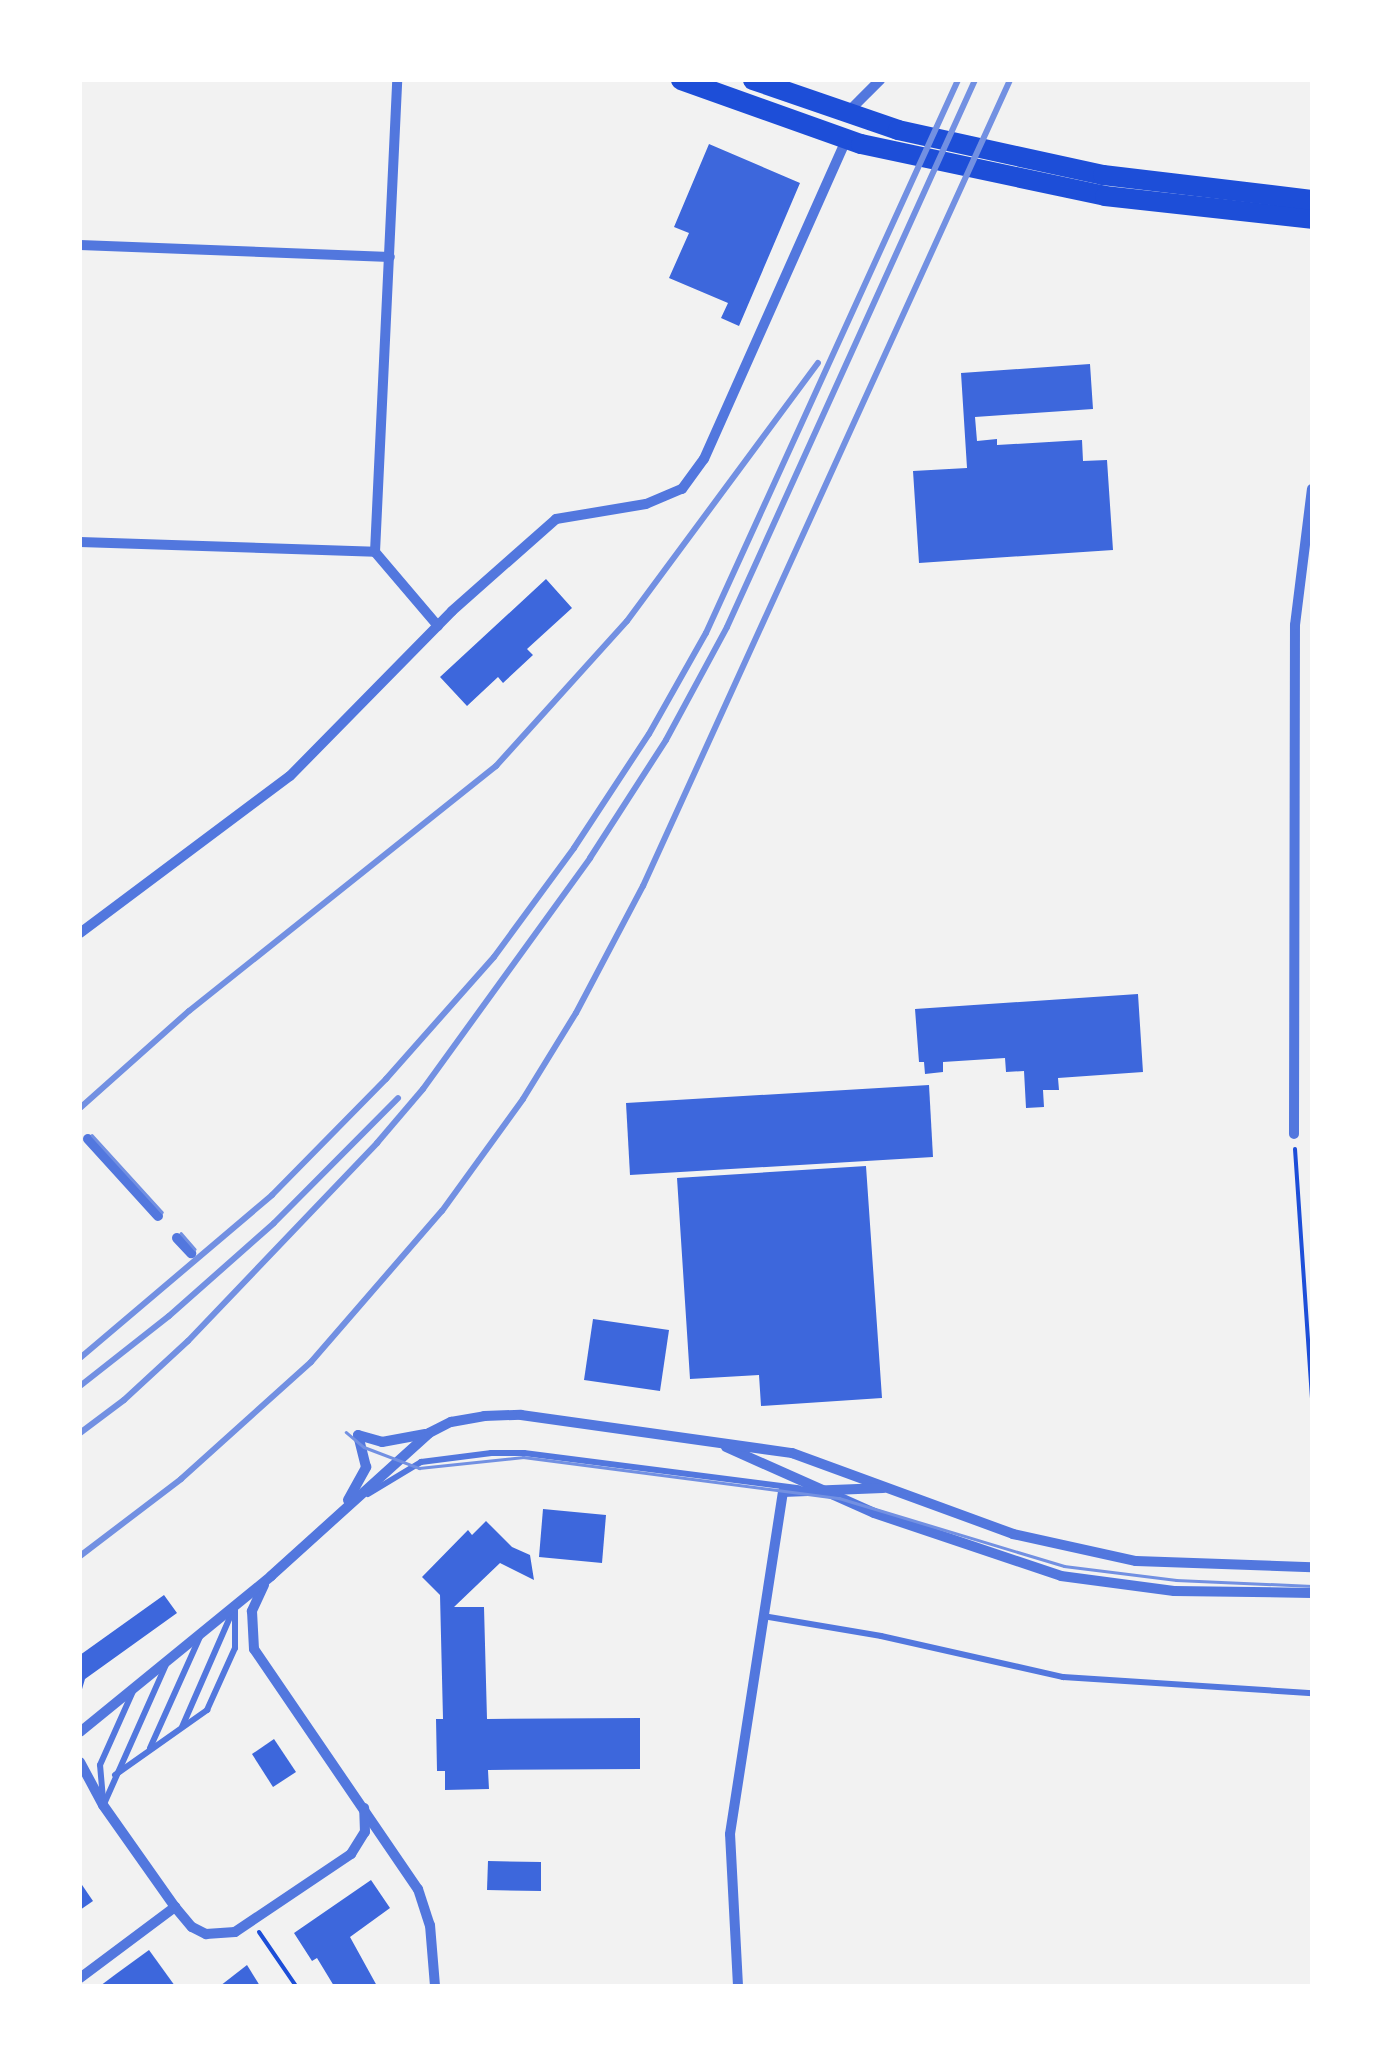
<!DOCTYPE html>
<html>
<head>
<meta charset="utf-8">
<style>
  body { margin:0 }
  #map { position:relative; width:1392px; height:2066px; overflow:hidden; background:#f2f2f2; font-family:Mulish,sans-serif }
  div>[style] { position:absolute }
  .building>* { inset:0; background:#3d67dc }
  .path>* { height:4px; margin:-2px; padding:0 2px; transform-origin:2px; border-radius:2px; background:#1d4ed8 }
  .service>* { height:6px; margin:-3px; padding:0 3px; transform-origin:3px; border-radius:3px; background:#5277de }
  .minor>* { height:10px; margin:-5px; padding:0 5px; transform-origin:5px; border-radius:5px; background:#5277de }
  .primary>* { height:20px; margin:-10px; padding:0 10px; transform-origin:10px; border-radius:10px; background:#1d4ed8 }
  .tram>* { height:2.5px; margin:-1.25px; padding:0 1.25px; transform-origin:1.25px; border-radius:1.25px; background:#7290e2 }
  .rail>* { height:6px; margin:-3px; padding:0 3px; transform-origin:3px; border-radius:3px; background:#7290e2 }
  span { translate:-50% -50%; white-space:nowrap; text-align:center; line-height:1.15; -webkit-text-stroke:10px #fff; paint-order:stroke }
  .frame { position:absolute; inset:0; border:82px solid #fff; pointer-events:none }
</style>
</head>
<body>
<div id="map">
  <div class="building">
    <i style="clip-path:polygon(709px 144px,800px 183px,739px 326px,721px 318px,728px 303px,669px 278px,689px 233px,674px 227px)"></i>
    <i style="clip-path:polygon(1090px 364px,1093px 409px,975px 417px,977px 441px,997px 439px,997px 445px,1082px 440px,1083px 461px,1107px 460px,1113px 550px,919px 563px,913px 471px,967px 468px,961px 373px)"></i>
    <i style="clip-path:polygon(546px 579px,572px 608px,527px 649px,533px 655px,503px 683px,498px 677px,467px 706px,440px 677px)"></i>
    <i style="clip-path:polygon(1138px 994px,1143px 1072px,1058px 1078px,1059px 1090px,1043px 1090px,1044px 1107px,1026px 1108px,1024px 1071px,1006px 1072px,1005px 1058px,943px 1062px,943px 1072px,925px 1074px,924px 1062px,919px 1062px,915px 1009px)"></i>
    <i style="clip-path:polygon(929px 1085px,933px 1157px,630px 1175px,626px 1103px)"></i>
    <i style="clip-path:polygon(866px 1166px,882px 1398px,761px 1406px,759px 1375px,690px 1379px,677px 1178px)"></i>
    <i style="clip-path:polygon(593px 1319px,669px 1330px,660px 1391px,584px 1380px)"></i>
    <i style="clip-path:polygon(543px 1509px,606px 1515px,602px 1563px,539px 1557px)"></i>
    <i style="clip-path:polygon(486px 1521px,512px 1547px,530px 1555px,534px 1580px,500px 1563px,454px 1607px,484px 1607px,487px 1719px,640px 1718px,640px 1769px,488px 1770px,489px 1789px,445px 1790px,445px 1771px,437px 1771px,436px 1719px,443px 1719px,440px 1595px,422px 1577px,468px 1530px,472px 1535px)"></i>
    <i style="clip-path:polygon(164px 1595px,177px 1613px,85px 1679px,80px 1696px,80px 1655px)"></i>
    <i style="clip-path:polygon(274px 1739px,296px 1772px,273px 1787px,252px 1754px)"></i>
    <i style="clip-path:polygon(488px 1861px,541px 1862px,541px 1891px,487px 1890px)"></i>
    <i style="clip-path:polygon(371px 1880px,390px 1908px,350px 1937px,377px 1986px,334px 1986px,317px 1958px,312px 1961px,294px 1933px)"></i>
    <i style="clip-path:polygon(80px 1882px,93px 1901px,80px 1910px)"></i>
    <i style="clip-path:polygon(149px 1950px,175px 1986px,100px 1986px,116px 1974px)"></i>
    <i style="clip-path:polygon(247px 1965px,260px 1986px,220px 1986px)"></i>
  </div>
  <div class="path">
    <i style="left:1295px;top:1149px;width:251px;rotate:86.1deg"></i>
    <i style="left:259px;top:1932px;width:65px;rotate:55.6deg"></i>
  </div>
  <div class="service">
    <i style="left:368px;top:1494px;width:62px;rotate:-31.1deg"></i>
    <i style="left:421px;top:1462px;width:71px;rotate:-7.3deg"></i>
    <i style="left:491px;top:1453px;width:33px"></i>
    <i style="left:524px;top:1453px;width:277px;rotate:7.3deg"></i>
    <i style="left:763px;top:1616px;width:120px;rotate:9.6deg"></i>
    <i style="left:881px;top:1636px;width:187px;rotate:12.7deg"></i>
    <i style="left:1063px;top:1677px;width:250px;rotate:3.7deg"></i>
    <i style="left:182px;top:1727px;width:128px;rotate:-66.4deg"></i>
    <i style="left:150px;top:1748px;width:122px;rotate:-65.8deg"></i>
    <i style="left:115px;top:1775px;width:113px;rotate:-35.2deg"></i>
    <i style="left:207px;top:1710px;width:68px;rotate:-65.7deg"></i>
    <i style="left:235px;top:1648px;width:43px;rotate:-90deg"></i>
    <i style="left:103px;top:1799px;width:34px;rotate:-95deg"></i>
    <i style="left:100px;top:1765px;width:83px;rotate:-65.9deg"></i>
    <i style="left:104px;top:1804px;width:152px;rotate:-66deg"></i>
  </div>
  <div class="minor">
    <i style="left:849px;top:111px;width:44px;rotate:-45deg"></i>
    <i style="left:80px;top:245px;width:310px;rotate:2.2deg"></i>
    <i style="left:80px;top:542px;width:295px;rotate:1.9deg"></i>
    <i style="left:375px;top:552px;width:97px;rotate:49.6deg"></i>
    <i style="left:375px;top:552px;width:473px;rotate:-87.3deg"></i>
    <i style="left:80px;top:933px;width:262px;rotate:-36.8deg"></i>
    <i style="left:290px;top:776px;width:231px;rotate:-45.5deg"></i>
    <i style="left:452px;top:611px;width:139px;rotate:-41.5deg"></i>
    <i style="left:556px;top:519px;width:91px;rotate:-9.5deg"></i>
    <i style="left:646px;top:504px;width:39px;rotate:-23deg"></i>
    <i style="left:682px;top:489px;width:37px;rotate:-54deg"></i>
    <i style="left:704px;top:459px;width:349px;rotate:-66deg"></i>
    <i style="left:1294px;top:1134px;width:509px;rotate:-89.89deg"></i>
    <i style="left:1295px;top:625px;width:137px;rotate:-82.9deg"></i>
    <i style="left:88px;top:1139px;width:104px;rotate:47.7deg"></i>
    <i style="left:177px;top:1238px;width:21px;rotate:47deg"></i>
    <i style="left:358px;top:1435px;width:25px;rotate:16deg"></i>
    <i style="left:382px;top:1442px;width:44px;rotate:-10.5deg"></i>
    <i style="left:726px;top:1447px;width:162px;rotate:24deg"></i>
    <i style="left:874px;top:1513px;width:197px;rotate:18.6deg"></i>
    <i style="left:1061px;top:1576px;width:114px;rotate:7.6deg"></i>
    <i style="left:1174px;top:1591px;width:138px;rotate:0.8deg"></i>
    <i style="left:348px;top:1500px;width:38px;rotate:-61deg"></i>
    <i style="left:366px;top:1467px;width:33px;rotate:-104deg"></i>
    <i style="left:264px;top:1585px;width:29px;rotate:115deg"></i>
    <i style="left:252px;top:1611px;width:38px;rotate:87deg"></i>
    <i style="left:254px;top:1649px;width:291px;rotate:55.7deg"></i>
    <i style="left:418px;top:1889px;width:38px;rotate:72deg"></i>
    <i style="left:430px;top:1925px;width:61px;rotate:85.3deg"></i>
    <i style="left:80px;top:1732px;width:247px;rotate:-39.2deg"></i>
    <i style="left:271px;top:1576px;width:213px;rotate:-42.1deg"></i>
    <i style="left:429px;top:1433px;width:25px;rotate:-27deg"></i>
    <i style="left:451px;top:1422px;width:34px;rotate:-10deg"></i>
    <i style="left:484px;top:1416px;width:37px;rotate:-2deg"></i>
    <i style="left:521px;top:1415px;width:274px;rotate:8deg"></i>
    <i style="left:792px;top:1453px;width:235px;rotate:20.1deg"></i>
    <i style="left:1013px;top:1534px;width:126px;rotate:12.4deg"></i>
    <i style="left:1136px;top:1561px;width:176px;rotate:2deg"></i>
    <i style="left:80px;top:1762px;width:49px;rotate:61.9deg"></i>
    <i style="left:103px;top:1805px;width:125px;rotate:54.8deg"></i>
    <i style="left:175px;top:1907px;width:26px;rotate:50deg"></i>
    <i style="left:192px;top:1927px;width:16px;rotate:27deg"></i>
    <i style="left:206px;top:1934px;width:29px;rotate:-4deg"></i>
    <i style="left:235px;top:1932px;width:140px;rotate:-33.9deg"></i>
    <i style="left:351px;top:1854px;width:26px;rotate:-58deg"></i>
    <i style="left:365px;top:1832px;width:24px;rotate:-92deg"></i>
    <i style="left:80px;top:1978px;width:119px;rotate:-36.8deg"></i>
    <i style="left:738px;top:1986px;width:152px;rotate:-93deg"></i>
    <i style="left:730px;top:1834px;width:346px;rotate:-81.2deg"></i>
    <i style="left:783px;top:1492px;width:100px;rotate:-2.3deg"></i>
  </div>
  <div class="primary">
    <i style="left:681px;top:80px;width:191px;rotate:19.6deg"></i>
    <i style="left:861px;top:144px;width:249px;rotate:12deg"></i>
    <i style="left:1105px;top:196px;width:208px;rotate:6.3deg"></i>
    <i style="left:753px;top:80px;width:153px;rotate:19deg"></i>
    <i style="left:898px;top:130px;width:210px;rotate:12.4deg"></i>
    <i style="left:1103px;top:175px;width:210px;rotate:6.8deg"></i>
  </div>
  <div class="tram">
    <i style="left:92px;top:1135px;width:104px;rotate:47.7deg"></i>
    <i style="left:181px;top:1233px;width:21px;rotate:49deg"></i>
    <i style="left:346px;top:1432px;width:23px;rotate:40deg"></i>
    <i style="left:364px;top:1447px;width:59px;rotate:20.9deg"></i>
    <i style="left:419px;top:1468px;width:105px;rotate:-6deg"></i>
    <i style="left:523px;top:1457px;width:319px;rotate:7.4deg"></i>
    <i style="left:839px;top:1498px;width:235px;rotate:16.8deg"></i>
    <i style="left:1064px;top:1566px;width:113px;rotate:7.1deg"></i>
    <i style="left:1176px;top:1580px;width:136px;rotate:2.5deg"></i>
  </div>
  <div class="rail">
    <i style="left:80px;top:1108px;width:146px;rotate:-41.7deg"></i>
    <i style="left:189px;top:1011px;width:393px;rotate:-38.6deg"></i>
    <i style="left:496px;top:766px;width:195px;rotate:-47.9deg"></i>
    <i style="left:627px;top:621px;width:321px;rotate:-53.5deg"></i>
    <i style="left:80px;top:1358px;width:252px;rotate:-40.3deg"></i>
    <i style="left:272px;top:1195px;width:163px;rotate:-45.5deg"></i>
    <i style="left:386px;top:1079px;width:163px;rotate:-48.5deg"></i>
    <i style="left:494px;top:957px;width:135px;rotate:-53.7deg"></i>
    <i style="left:574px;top:848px;width:136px;rotate:-56.7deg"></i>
    <i style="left:649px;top:734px;width:116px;rotate:-60.6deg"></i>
    <i style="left:706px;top:633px;width:608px;rotate:-65.5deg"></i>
    <i style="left:80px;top:1386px;width:113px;rotate:-38.2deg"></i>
    <i style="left:169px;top:1316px;width:140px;rotate:-41.5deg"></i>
    <i style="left:274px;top:1223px;width:176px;rotate:-45.2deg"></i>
    <i style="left:80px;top:1433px;width:55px;rotate:-36.9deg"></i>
    <i style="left:124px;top:1400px;width:87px;rotate:-42.7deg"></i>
    <i style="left:188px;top:1341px;width:274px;rotate:-46.3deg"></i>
    <i style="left:377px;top:1143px;width:71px;rotate:-49.6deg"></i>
    <i style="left:423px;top:1089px;width:285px;rotate:-54.1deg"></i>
    <i style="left:590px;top:858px;width:140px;rotate:-57.2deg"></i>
    <i style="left:666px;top:740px;width:128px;rotate:-61.6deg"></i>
    <i style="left:727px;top:627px;width:601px;rotate:-65.61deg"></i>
    <i style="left:80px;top:1556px;width:127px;rotate:-37.3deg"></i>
    <i style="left:181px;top:1479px;width:175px;rotate:-42deg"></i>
    <i style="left:311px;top:1362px;width:200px;rotate:-49.1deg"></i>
    <i style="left:442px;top:1211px;width:138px;rotate:-54.1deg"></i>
    <i style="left:523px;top:1099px;width:101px;rotate:-58.4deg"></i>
    <i style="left:576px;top:1013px;width:144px;rotate:-62.2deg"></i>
    <i style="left:643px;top:886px;width:886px;rotate:-65.52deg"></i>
  </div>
  <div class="frame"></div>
</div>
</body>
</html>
